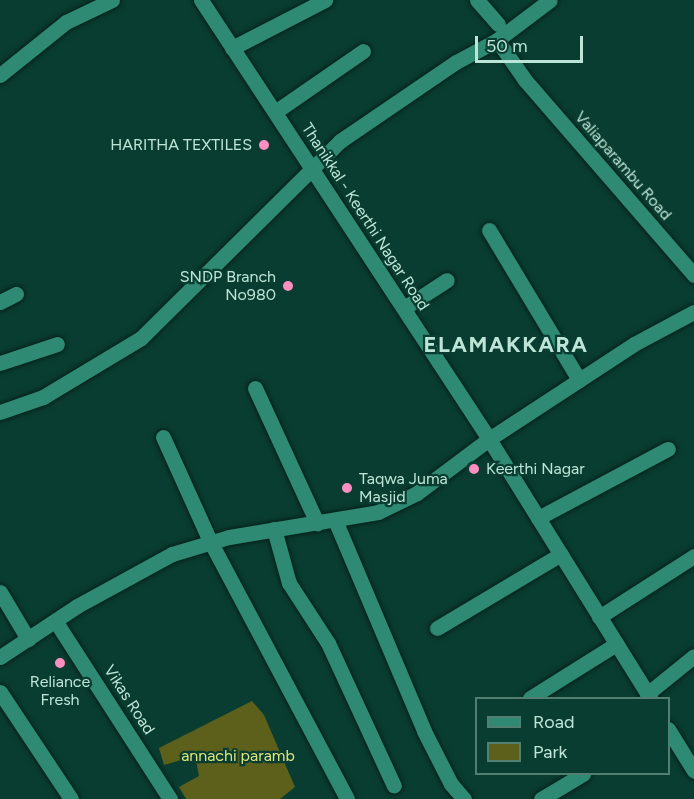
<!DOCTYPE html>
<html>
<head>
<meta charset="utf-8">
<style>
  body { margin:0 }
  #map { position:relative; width:694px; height:799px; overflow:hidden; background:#0a3d31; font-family:Figtree,sans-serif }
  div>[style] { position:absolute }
  .green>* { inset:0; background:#5c601b }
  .roads { filter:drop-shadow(0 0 2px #05211a) drop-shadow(0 0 2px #05211a) }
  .minor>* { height:15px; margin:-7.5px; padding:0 7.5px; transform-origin:7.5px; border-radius:7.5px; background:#2e8a73 }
  .tertiary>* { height:15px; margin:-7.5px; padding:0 7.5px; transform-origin:7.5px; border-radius:7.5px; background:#2e8a73 }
  .dots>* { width:16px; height:16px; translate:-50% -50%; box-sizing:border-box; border:3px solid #0a3d31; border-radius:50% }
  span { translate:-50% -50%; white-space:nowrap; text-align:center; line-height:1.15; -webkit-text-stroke:4.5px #0a3d31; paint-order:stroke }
  .poi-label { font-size:16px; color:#bce5d7 }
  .right { translate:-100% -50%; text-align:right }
  .left { translate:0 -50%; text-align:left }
  .street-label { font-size:16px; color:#bce5d7 }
  .park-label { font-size:16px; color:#dde67b }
  .district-label { font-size:22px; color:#bce5d7; font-weight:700; letter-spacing:1.5px }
  .legend { position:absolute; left:475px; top:697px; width:195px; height:78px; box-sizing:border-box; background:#0a3d31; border:2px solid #518073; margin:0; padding:8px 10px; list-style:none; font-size:18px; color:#bce5d7 }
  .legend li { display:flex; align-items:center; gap:12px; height:30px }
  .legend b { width:30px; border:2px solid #518073 }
  .scale { position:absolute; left:475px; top:36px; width:108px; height:27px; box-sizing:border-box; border:3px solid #bce5d7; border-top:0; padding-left:8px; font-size:18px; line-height:21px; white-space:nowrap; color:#bce5d7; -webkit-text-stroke:4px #0a3d31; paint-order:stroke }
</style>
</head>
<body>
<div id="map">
  <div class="green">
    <i style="clip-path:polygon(252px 701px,264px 715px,295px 787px,280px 799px,186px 799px,179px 787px,199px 776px,195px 756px,164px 765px,159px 748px)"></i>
  </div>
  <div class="roads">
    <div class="minor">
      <i style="left:201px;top:0;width:525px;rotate:56.73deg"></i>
      <i style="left:489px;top:439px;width:305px;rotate:58.1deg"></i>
      <i style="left:477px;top:0;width:32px;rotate:49deg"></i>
      <i style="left:497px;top:40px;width:66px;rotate:-37deg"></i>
      <i style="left:232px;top:48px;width:105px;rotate:-27.3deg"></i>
      <i style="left:0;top:75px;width:85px;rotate:-38.8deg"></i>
      <i style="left:66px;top:22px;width:51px;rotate:-25.6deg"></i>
      <i style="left:275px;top:112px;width:107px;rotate:-34.7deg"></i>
      <i style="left:489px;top:230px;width:175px;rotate:59deg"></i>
      <i style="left:0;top:302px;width:18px;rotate:-27deg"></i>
      <i style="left:404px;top:308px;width:51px;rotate:-33.1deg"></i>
      <i style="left:0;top:363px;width:60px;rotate:-18.4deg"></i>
      <i style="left:255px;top:388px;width:149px;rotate:65.3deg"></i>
      <i style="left:0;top:412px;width:46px;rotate:-19.2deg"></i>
      <i style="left:43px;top:397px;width:114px;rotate:-31deg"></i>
      <i style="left:141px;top:338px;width:280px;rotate:-44.7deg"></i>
      <i style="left:340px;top:141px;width:140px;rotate:-34.3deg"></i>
      <i style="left:456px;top:62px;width:47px;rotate:-28.2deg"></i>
      <i style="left:497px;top:40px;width:49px;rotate:55deg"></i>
      <i style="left:525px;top:80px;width:258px;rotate:49.1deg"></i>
      <i style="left:163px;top:437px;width:114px;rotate:65.7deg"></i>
      <i style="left:210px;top:541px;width:292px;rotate:62deg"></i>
      <i style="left:538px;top:518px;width:147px;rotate:-28deg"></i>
      <i style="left:335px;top:520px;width:229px;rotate:67.1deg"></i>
      <i style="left:424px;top:731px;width:59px;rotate:63deg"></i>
      <i style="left:451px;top:784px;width:20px;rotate:49deg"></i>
      <i style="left:274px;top:529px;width:56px;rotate:74.5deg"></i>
      <i style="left:289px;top:583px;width:72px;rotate:57deg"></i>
      <i style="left:328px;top:643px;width:157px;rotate:65.2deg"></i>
      <i style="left:0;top:592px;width:55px;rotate:59.2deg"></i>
      <i style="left:599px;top:617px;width:113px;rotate:-32.7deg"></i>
      <i style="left:56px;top:622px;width:211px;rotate:57.2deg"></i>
      <i style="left:437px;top:628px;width:144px;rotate:-30.8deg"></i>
      <i style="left:0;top:692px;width:128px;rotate:56.4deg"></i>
      <i style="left:647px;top:694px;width:60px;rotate:-39deg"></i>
      <i style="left:530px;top:698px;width:102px;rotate:-32.1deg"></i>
      <i style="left:668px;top:729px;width:49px;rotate:58.2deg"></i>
      <i style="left:541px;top:799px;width:49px;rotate:-30.8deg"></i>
    </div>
    <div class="tertiary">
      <i style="left:0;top:657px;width:92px;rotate:-33.5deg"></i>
      <i style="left:77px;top:606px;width:108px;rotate:-28.7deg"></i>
      <i style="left:172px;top:554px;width:59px;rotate:-16.6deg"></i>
      <i style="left:229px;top:537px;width:151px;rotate:-9.5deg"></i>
      <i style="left:378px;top:512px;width:43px;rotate:-26deg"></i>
      <i style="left:417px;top:493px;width:90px;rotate:-36.9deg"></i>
      <i style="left:489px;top:439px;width:173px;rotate:-33.2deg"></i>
      <i style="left:634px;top:344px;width:68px;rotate:-28.1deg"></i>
    </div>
  </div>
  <div class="dots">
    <i style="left:264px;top:145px;background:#fd8ec0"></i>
    <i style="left:288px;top:286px;background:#fd8ec0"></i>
    <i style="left:474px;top:469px;background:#fd8ec0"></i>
    <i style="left:347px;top:488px;background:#fd8ec0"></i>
    <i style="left:60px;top:663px;background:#fd8ec0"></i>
  </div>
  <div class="poi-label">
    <span class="right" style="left:252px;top:145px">HARITHA TEXTILES</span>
    <span class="right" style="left:276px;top:286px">SNDP Branch<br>No980</span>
    <span class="left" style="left:486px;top:469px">Keerthi Nagar</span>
    <span class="left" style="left:359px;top:488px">Taqwa Juma<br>Masjid</span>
    <span style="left:60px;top:691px">Reliance<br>Fresh</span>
  </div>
  <div class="street-label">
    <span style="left:623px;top:166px;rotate:49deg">Valiaparambu Road</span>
    <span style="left:365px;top:217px;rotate:57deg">Thanikkal - Keerthi Nagar Road</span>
    <span style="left:129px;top:700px;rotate:57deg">Vikas Road</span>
  </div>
  <div class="park-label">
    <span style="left:238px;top:756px">annachi paramb</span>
  </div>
  <div class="district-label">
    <span style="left:506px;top:345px">ELAMAKKARA</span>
  </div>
  <ul class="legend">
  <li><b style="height:8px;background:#2e8a73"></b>Road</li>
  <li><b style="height:16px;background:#5c601b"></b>Park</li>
  </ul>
  <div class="scale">50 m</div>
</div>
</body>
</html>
